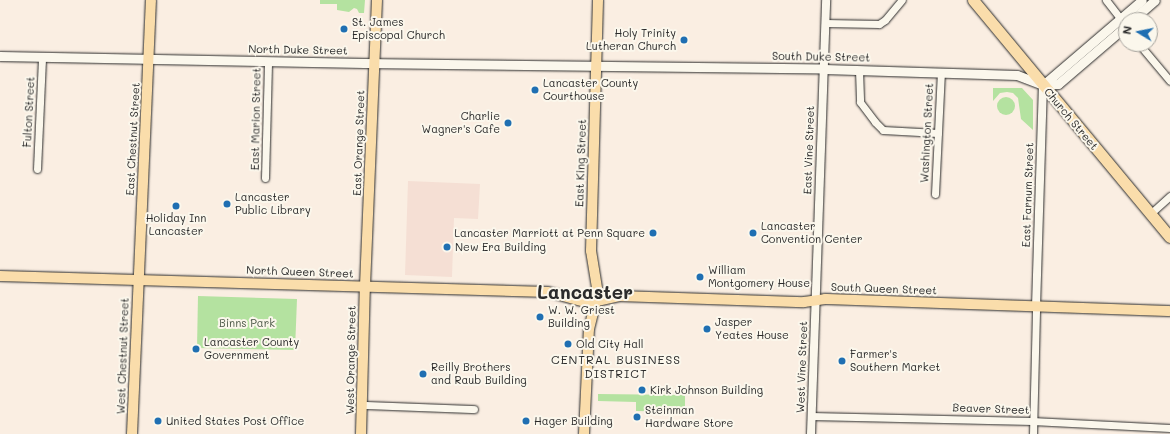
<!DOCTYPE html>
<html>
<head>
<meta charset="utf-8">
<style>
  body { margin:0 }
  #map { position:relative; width:1170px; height:434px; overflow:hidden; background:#faeee2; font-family:Mali,sans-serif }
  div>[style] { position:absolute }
  .built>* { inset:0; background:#f5dfd4 }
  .green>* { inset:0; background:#b4e2a0 }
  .round { border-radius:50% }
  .roads { filter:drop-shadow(0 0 1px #2b2b2b) drop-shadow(0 0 1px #2b2b2b) }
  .minor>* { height:7px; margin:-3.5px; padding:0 3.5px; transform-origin:3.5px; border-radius:3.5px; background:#fbf7ec }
  .tertiary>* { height:8px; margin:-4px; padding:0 4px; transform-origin:4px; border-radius:4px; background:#fbf7ec }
  .secondary>* { height:9px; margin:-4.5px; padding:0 4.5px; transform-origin:4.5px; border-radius:4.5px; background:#fbf7ec }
  .primary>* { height:10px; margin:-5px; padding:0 5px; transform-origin:5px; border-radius:5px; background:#faddab }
  .trunk>* { height:11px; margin:-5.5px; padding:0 5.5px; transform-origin:5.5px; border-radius:5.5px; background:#faddab }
  .dots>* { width:11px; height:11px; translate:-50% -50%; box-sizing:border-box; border:2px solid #fbf7ec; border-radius:50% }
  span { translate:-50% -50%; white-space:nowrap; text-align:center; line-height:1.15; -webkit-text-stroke:4px #fbf7ec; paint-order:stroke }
  .poi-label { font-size:11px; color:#2b2b2b }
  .left { translate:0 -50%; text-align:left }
  .right { translate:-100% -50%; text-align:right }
  .street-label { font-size:11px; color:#2b2b2b }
  .park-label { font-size:11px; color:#4d5948 }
  .neighbourhood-label { font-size:12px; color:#2b2b2b; letter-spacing:1px }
  .town-label { font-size:19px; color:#2b2b2b; font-weight:700 }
  .north { position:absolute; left:1118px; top:12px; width:40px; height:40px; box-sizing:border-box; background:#fbf7ec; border:1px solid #a8a59f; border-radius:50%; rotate:280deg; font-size:11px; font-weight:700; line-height:16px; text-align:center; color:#2b2b2b }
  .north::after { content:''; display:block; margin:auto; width:14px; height:18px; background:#1f6fb2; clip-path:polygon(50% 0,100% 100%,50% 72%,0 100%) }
</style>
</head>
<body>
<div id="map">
  <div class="built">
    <i style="clip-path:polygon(408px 181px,480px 184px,478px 219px,454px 218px,452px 277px,405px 275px)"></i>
  </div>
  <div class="green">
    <i style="clip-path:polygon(320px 0,365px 0,364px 13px,359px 13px,357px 9px,354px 8px,349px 12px,337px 10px,337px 4px,320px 4px)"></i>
    <i style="clip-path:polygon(993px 88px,1022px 88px,1033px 100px,1033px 130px,1021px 119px,1018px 98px,1013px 93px,1007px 92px,1000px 93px,993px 101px)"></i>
    <i class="round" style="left:997px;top:97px;width:18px;height:18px"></i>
    <i style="clip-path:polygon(198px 296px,297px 299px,295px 350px,197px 348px)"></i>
    <i style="clip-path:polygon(598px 394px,685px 395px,685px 412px,636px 411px,636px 402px,598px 401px)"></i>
  </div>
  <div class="roads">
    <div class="minor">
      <i style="left:1106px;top:0;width:28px;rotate:52deg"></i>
      <i style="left:825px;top:23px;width:54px;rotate:1.1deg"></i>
      <i style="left:879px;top:24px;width:7px;rotate:-34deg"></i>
      <i style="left:885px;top:20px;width:26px;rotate:-50deg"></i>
      <i style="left:1139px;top:44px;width:48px;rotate:50deg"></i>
      <i style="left:859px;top:70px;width:32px;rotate:88deg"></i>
      <i style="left:860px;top:102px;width:25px;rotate:53deg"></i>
      <i style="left:875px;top:122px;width:11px;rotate:45deg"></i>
      <i style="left:883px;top:130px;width:55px;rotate:3.1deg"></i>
      <i style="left:37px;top:169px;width:112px;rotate:-87.4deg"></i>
      <i style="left:265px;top:178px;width:116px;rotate:-88.5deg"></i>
      <i style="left:935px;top:194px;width:122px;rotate:-87.2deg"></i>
      <i style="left:1150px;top:214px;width:27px;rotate:-42deg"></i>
      <i style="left:363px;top:405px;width:111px;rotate:2.1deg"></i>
      <i style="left:811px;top:416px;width:221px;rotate:1.3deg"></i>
      <i style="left:1032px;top:421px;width:138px;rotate:2.9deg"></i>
      <i style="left:1033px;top:434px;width:127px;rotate:-88.6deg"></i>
    </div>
    <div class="tertiary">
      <i style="left:1036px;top:307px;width:222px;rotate:-88.2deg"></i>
      <i style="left:811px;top:434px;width:434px;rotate:-88deg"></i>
    </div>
    <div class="secondary">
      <i style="left:1132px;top:20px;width:30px;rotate:-41deg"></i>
      <i style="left:0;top:56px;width:364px;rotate:1.1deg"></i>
      <i style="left:364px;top:63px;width:460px;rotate:0.7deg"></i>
      <i style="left:824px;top:69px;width:193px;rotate:1.8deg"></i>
      <i style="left:1017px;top:75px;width:28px;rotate:21deg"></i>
      <i style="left:1043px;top:85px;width:15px;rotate:-4deg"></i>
      <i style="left:1058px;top:84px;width:89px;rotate:-40.5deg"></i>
      <i style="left:1043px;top:85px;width:130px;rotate:-40.6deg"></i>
    </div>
    <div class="primary">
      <i style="left:0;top:276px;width:548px;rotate:1.67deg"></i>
      <i style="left:548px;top:292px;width:42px;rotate:15deg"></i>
      <i style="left:589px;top:303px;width:31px;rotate:-13deg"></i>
      <i style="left:619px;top:296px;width:185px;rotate:1.9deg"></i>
      <i style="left:804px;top:302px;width:21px;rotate:-8deg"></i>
      <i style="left:825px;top:299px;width:345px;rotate:2deg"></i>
      <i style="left:132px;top:434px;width:434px;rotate:-87.5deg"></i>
      <i style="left:361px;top:434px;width:148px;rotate:-88.5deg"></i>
      <i style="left:365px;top:286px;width:286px;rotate:-87.6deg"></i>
      <i style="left:584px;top:434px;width:105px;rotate:-87.3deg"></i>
      <i style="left:589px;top:329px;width:36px;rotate:-76deg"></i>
      <i style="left:598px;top:294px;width:44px;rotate:-99.2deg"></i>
      <i style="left:591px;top:251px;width:251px;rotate:-88.4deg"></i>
    </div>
    <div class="trunk">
      <i style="left:973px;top:0;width:308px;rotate:50.3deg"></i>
    </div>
  </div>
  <div class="dots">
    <i style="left:344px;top:29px;background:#1f6fb2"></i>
    <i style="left:684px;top:40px;background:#1f6fb2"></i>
    <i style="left:535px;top:90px;background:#1f6fb2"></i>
    <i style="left:508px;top:123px;background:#1f6fb2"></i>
    <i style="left:227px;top:204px;background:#1f6fb2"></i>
    <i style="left:176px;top:206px;background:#1f6fb2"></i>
    <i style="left:653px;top:233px;background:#1f6fb2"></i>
    <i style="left:753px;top:233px;background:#1f6fb2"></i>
    <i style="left:447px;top:247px;background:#1f6fb2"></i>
    <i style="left:700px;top:277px;background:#1f6fb2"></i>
    <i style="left:540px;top:317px;background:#1f6fb2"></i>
    <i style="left:707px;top:329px;background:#1f6fb2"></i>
    <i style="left:568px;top:344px;background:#1f6fb2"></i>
    <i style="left:196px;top:349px;background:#1f6fb2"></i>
    <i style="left:842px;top:361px;background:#1f6fb2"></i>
    <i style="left:423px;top:374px;background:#1f6fb2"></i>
    <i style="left:642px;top:390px;background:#1f6fb2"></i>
    <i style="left:637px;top:417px;background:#1f6fb2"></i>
    <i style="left:158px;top:421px;background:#1f6fb2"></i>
    <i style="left:526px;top:421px;background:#1f6fb2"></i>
  </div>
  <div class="poi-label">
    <span class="left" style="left:352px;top:29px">St. James<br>Episcopal Church</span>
    <span class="right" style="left:676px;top:40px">Holy Trinity<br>Lutheran Church</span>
    <span class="left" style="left:543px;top:90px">Lancaster County<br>Courthouse</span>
    <span class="right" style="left:500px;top:123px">Charlie<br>Wagner's Cafe</span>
    <span class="left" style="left:235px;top:204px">Lancaster<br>Public Library</span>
    <span style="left:176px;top:225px">Holiday Inn<br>Lancaster</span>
    <span class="left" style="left:761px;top:233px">Lancaster<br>Convention Center</span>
    <span class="right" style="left:645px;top:233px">Lancaster Marriott at Penn Square</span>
    <span class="left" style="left:455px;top:247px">New Era Building</span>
    <span class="left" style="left:708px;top:277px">William<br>Montgomery House</span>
    <span class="left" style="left:548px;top:317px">W. W. Griest<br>Building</span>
    <span class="left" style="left:715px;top:329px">Jasper<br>Yeates House</span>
    <span class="left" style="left:204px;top:349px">Lancaster County<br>Government</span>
    <span class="left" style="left:576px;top:344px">Old City Hall</span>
    <span class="left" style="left:850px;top:361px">Farmer's<br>Southern Market</span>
    <span class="left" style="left:431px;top:374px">Reilly Brothers<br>and Raub Building</span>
    <span class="left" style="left:650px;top:390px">Kirk Johnson Building</span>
    <span class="left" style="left:645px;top:417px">Steinman<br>Hardware Store</span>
    <span class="left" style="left:166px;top:421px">United States Post Office</span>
    <span class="left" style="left:534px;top:421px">Hager Building</span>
  </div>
  <div class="street-label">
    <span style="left:298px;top:50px;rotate:1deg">North Duke Street</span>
    <span style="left:821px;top:57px;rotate:1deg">South Duke Street</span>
    <span style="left:29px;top:112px;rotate:-87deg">Fulton Street</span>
    <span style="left:256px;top:119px;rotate:-89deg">East Marion Street</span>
    <span style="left:1071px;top:119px;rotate:50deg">Church Street</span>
    <span style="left:927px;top:133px;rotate:-87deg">Washington Street</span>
    <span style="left:133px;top:139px;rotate:-87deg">East Chestnut Street</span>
    <span style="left:359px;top:143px;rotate:-88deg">East Orange Street</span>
    <span style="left:809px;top:150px;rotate:-88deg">East Vine Street</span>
    <span style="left:581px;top:163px;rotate:-88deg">East King Street</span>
    <span style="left:1028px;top:195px;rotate:-88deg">East Farnum Street</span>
    <span style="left:300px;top:272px;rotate:2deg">North Queen Street</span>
    <span style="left:884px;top:289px;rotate:2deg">South Queen Street</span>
    <span style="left:123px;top:356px;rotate:-88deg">West Chestnut Street</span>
    <span style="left:351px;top:360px;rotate:-89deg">West Orange Street</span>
    <span style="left:802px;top:367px;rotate:-88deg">West Vine Street</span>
    <span style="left:991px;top:409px;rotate:2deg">Beaver Street</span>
  </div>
  <div class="park-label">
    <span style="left:247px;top:323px">Binns Park</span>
  </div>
  <div class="neighbourhood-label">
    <span style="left:616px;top:367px">CENTRAL BUSINESS<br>DISTRICT</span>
  </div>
  <div class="town-label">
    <span style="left:585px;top:292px">Lancaster</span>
  </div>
  <div class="north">N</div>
</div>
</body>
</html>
